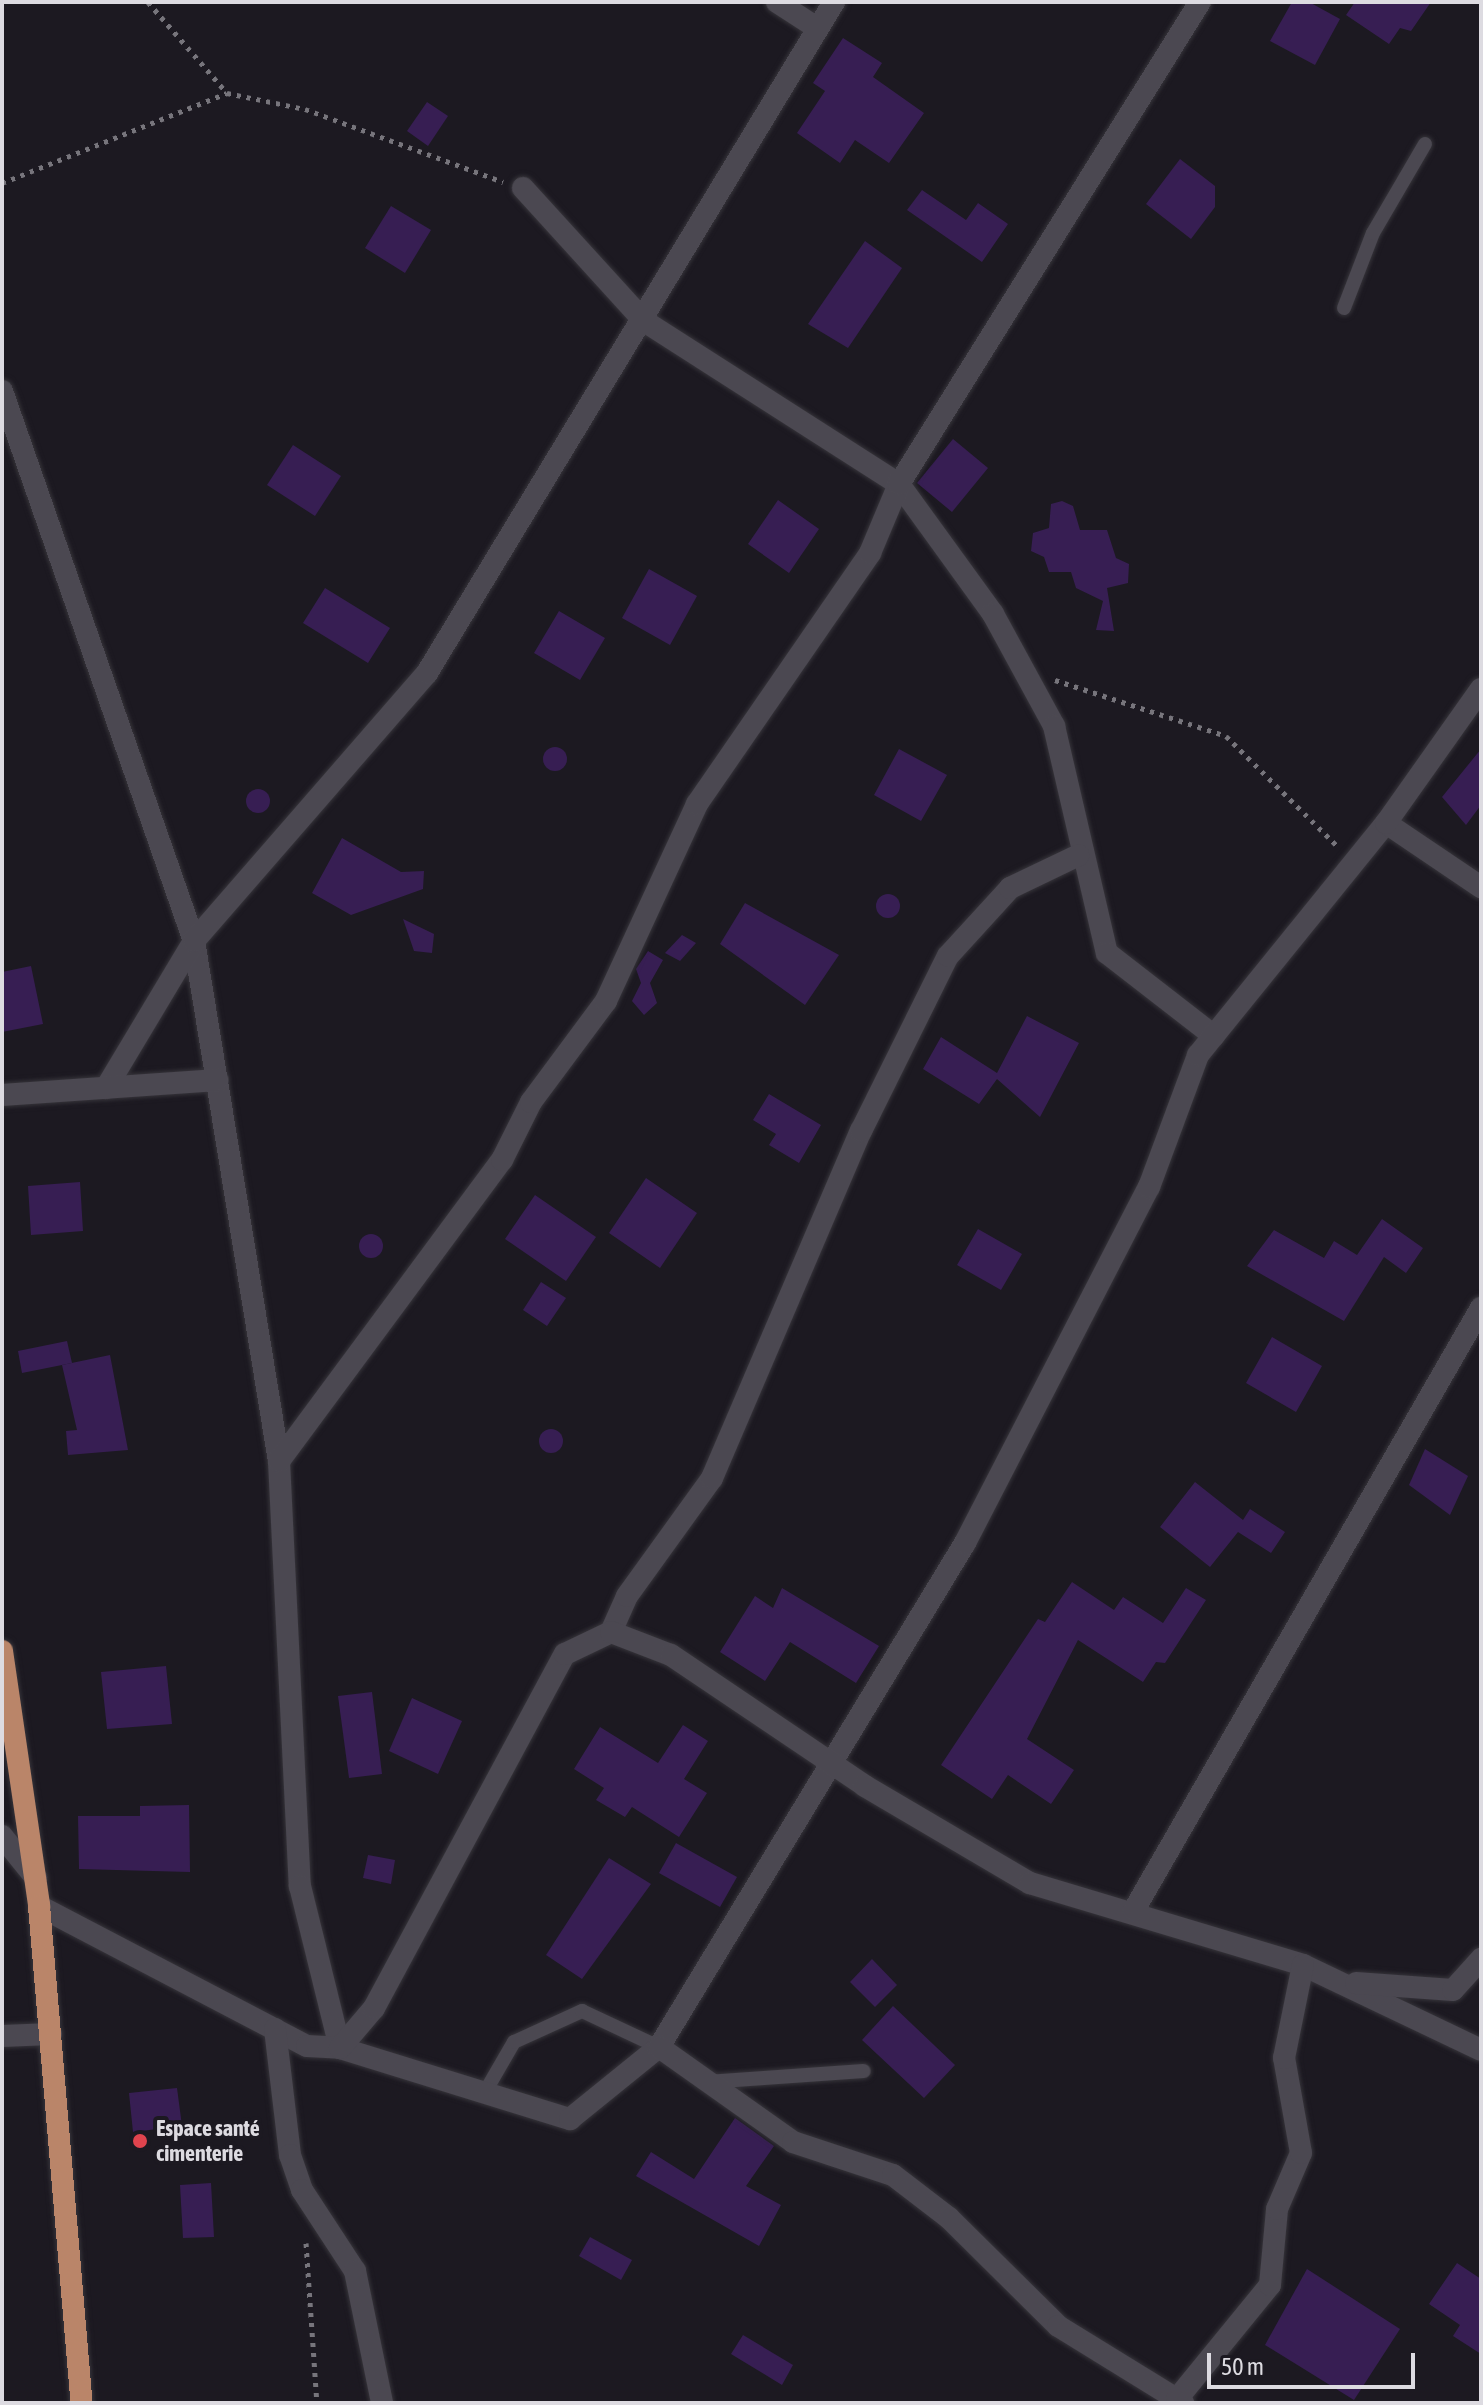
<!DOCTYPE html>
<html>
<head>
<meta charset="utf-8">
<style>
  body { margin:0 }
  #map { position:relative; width:1483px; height:2405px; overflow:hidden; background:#1c1921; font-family:"Asap Condensed",sans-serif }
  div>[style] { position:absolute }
  .building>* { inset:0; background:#371e53 }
  .round { border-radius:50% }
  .path>* { height:5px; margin-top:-2.5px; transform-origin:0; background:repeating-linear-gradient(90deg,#77757c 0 4px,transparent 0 10px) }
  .roads { filter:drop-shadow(0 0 2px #36343a) drop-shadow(0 0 2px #36343a) }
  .service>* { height:14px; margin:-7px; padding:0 7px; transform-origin:7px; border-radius:7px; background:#4b4851 }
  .minor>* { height:22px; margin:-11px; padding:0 11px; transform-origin:11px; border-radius:11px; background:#4b4851 }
  .trunk>* { height:22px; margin:-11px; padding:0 11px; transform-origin:11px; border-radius:11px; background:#ba8569 }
  .dots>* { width:22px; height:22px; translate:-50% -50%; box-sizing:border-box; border:4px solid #1c1921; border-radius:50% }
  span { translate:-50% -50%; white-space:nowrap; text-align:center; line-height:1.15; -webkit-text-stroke:8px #1c1921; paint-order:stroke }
  .poi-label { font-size:22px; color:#dddbe1; font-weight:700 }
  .left { translate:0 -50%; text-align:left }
  .frame { position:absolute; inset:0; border:4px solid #dddbe1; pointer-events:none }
  .scale { position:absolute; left:1207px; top:2353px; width:208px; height:36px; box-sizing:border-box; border:4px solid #dddbe1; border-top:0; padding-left:10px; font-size:24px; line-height:28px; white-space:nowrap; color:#dddbe1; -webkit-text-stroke:6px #1c1921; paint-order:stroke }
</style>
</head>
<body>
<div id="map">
  <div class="building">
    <i style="clip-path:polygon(1292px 2px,1309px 2px,1340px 19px,1315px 65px,1270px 41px)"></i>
    <i style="clip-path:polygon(1355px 2px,1431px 2px,1411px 31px,1400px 28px,1389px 44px,1346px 15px)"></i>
    <i style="clip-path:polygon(843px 38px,882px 63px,873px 77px,924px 113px,889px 163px,855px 140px,840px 163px,797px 133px,825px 91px,813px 83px)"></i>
    <i style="clip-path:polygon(427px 102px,448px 116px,428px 146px,407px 131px)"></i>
    <i style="clip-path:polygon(1180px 159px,1215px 186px,1215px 207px,1191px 239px,1146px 204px)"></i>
    <i style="clip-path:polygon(922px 190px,966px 220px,978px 203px,1008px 224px,982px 262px,907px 210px)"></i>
    <i style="clip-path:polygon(391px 206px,431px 230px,405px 273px,365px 248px)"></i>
    <i style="clip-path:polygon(865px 241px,902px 268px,848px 348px,808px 324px)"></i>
    <i style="clip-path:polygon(953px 439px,988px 468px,952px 512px,917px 483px)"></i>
    <i style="clip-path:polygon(293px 445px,341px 476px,315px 516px,267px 485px)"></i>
    <i style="clip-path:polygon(778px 500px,819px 529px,789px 573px,748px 544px)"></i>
    <i style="clip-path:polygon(1062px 501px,1073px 506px,1080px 530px,1107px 530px,1116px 558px,1129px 564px,1128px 583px,1107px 588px,1114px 631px,1096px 630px,1103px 601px,1076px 588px,1071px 572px,1049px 572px,1044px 557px,1031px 551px,1033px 533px,1049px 528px,1051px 504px)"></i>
    <i style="clip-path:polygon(649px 569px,697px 596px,670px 645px,622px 618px)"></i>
    <i style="clip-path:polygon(325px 588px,390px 628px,368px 663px,303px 623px)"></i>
    <i style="clip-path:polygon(559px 611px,605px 638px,580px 680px,534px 653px)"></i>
    <i class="round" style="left:543px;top:747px;width:24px;height:24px"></i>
    <i style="clip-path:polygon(899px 749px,947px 775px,921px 821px,874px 795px)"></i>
    <i style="clip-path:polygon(1481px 749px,1481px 805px,1466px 825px,1442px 797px)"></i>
    <i class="round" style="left:246px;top:789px;width:24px;height:24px"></i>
    <i style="clip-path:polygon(342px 838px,401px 872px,424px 871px,423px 889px,351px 915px,312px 893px)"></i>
    <i class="round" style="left:876px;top:894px;width:24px;height:24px"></i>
    <i style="clip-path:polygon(745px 903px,839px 955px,805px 1005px,720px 944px)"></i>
    <i style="clip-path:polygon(403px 919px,434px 934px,432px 953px,414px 951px)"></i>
    <i style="clip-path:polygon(682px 935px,696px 943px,680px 961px,665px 953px)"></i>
    <i style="clip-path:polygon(648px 951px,663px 960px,650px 983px,657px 1003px,644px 1015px,632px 1001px,641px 983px,636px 969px)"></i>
    <i style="clip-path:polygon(31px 966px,43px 1024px,2px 1032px,2px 972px)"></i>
    <i style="clip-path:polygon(1027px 1016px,1079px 1043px,1040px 1117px,997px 1079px,979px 1104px,923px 1069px,941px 1037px,997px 1073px)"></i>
    <i style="clip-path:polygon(769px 1094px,821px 1125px,799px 1163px,769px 1145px,776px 1134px,753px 1120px)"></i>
    <i style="clip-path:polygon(646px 1178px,697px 1213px,660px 1268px,609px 1233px)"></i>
    <i style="clip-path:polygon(80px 1182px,83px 1231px,31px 1235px,28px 1186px)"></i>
    <i style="clip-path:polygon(535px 1195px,596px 1237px,566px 1281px,505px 1239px)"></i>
    <i style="clip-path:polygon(1382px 1219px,1423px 1248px,1406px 1273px,1384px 1257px,1344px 1321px,1247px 1266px,1274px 1230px,1324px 1258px,1334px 1241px,1357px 1255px)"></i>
    <i style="clip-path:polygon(978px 1229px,1022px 1254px,1001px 1290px,957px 1265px)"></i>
    <i class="round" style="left:359px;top:1234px;width:24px;height:24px"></i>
    <i style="clip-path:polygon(541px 1282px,566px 1298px,547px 1326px,523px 1310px)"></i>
    <i style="clip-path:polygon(1272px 1337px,1322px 1366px,1296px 1412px,1246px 1383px)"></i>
    <i style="clip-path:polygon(67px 1341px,72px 1363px,22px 1373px,18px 1351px)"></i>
    <i style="clip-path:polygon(110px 1355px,128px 1450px,68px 1455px,66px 1431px,77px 1430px,62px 1365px)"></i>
    <i class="round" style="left:539px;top:1429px;width:24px;height:24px"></i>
    <i style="clip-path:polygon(1425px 1449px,1468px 1476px,1450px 1515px,1409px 1485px)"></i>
    <i style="clip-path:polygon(1195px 1482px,1243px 1520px,1250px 1509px,1285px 1532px,1271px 1553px,1238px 1532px,1210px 1567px,1160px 1527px)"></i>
    <i style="clip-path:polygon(1072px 1582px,1114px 1610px,1123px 1597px,1163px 1623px,1186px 1588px,1206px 1600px,1165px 1663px,1156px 1662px,1143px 1682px,1078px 1640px,1027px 1739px,1074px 1770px,1051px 1804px,1008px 1775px,992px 1799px,941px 1765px,1038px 1619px,1045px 1622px)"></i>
    <i style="clip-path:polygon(782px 1588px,879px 1646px,856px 1683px,790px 1642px,765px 1681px,720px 1652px,755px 1596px,773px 1608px)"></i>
    <i style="clip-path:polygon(166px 1666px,172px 1724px,107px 1729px,101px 1672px)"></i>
    <i style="clip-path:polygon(372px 1692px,382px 1774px,349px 1778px,338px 1696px)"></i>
    <i style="clip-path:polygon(412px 1698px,462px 1721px,438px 1774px,389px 1751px)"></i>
    <i style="clip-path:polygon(683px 1725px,708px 1741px,684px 1779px,707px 1793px,679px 1837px,632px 1807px,625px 1817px,596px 1800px,604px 1788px,574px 1769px,600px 1727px,658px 1763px)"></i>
    <i style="clip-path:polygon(189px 1805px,190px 1872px,79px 1869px,78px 1816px,140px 1816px,140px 1806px)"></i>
    <i style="clip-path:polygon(676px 1843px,737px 1877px,720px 1907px,659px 1873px)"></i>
    <i style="clip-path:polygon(368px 1855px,395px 1860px,391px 1884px,363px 1878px)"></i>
    <i style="clip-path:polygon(609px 1858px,651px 1884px,582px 1979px,546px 1955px)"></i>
    <i style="clip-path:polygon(872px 1959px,897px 1985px,875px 2007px,850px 1982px)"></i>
    <i style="clip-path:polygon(893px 2006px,955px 2065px,924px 2098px,862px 2040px)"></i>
    <i style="clip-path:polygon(177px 2088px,182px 2126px,133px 2132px,129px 2093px)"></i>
    <i style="clip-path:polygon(735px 2118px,774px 2146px,746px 2186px,781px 2205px,759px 2246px,636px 2176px,651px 2152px,694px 2179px)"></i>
    <i style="clip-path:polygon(211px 2183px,214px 2237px,183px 2238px,180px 2185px)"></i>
    <i style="clip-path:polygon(590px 2237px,632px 2260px,621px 2280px,579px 2256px)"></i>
    <i style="clip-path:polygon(1457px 2263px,1481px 2279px,1481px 2354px,1453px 2336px,1460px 2325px,1429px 2304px)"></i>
    <i style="clip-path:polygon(1307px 2269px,1400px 2329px,1354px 2400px,1265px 2345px)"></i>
    <i style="clip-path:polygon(743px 2335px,793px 2365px,782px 2385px,731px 2354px)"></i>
  </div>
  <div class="path">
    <i style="left:148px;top:2px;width:121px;rotate:49deg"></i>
    <i style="left:2px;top:183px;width:242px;rotate:-21.8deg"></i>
    <i style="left:227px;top:93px;width:80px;rotate:11.6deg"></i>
    <i style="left:305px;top:109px;width:211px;rotate:20.2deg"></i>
    <i style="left:1055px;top:680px;width:180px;rotate:18.1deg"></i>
    <i style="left:1226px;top:736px;width:159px;rotate:44.7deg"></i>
    <i style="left:306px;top:2243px;width:160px;rotate:86.1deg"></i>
  </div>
  <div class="roads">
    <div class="service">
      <i style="left:1344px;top:308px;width:80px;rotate:-68.9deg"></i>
      <i style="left:1373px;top:233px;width:103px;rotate:-59.7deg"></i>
      <i style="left:707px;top:2082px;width:157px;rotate:-4deg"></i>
      <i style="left:485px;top:2092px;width:58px;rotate:-59.9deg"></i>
      <i style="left:514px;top:2042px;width:75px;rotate:-24.5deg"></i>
      <i style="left:582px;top:2011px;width:85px;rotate:25.1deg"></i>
    </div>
    <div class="minor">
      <i style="left:777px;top:2px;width:48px;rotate:33deg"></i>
      <i style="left:523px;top:188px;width:180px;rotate:47.7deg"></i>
      <i style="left:644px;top:321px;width:303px;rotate:32.6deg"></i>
      <i style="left:899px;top:484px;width:160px;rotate:54.1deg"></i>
      <i style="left:993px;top:614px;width:128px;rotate:61.4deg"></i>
      <i style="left:1054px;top:726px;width:233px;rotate:76.9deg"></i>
      <i style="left:1107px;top:953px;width:135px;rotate:37.8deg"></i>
      <i style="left:2px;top:391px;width:583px;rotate:70.76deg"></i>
      <i style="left:194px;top:941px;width:527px;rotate:80.72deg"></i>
      <i style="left:279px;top:1461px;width:426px;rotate:87.2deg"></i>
      <i style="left:300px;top:1886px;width:167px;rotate:76.1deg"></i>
      <i style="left:340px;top:2048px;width:241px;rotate:17.2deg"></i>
      <i style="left:570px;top:2119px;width:114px;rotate:-39deg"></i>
      <i style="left:659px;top:2047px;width:590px;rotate:-58.74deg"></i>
      <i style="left:965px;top:1543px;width:401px;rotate:-62.7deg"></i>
      <i style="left:1149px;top:1187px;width:141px;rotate:-69.6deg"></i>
      <i style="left:1198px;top:1055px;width:299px;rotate:-51deg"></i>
      <i style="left:1386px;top:823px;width:115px;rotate:34deg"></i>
      <i style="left:1386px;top:823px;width:164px;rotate:-54.7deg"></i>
      <i style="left:106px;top:1088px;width:171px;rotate:-59.1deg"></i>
      <i style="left:194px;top:941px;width:355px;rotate:-49deg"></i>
      <i style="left:427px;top:673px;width:785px;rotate:-58.76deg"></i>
      <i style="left:2px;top:1095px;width:216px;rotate:-4deg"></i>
      <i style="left:279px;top:1461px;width:375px;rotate:-53.5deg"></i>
      <i style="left:502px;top:1160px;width:65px;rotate:-63.4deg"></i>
      <i style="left:531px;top:1102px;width:126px;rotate:-53.4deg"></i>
      <i style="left:606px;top:1001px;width:217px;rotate:-65.2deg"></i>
      <i style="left:697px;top:804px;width:305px;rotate:-55.4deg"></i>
      <i style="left:870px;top:553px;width:75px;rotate:-67.2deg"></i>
      <i style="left:899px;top:484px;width:568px;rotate:-58.02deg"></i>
      <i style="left:611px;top:1632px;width:39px;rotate:-66deg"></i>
      <i style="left:627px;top:1596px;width:145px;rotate:-54.2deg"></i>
      <i style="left:712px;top:1478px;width:378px;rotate:-66.8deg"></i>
      <i style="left:861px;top:1131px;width:195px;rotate:-63.6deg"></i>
      <i style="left:948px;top:956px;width:92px;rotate:-47.6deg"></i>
      <i style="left:1010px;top:888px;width:76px;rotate:-25.6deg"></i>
      <i style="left:2px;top:1836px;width:54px;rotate:51deg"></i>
      <i style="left:39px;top:1906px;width:302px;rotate:27.6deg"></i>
      <i style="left:307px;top:2046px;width:33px;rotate:3deg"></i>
      <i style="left:340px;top:2048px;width:52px;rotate:-49.6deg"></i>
      <i style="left:374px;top:2008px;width:402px;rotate:-61.7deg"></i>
      <i style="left:565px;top:1654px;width:51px;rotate:-25.6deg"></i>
      <i style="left:611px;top:1632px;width:64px;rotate:21deg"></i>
      <i style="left:671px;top:1655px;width:234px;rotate:34deg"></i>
      <i style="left:865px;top:1786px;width:191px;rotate:30.5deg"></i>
      <i style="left:1030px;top:1883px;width:285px;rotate:16.7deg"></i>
      <i style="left:1303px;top:1965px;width:197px;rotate:25.5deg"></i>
      <i style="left:1134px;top:1910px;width:695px;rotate:-60.04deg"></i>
      <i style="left:1356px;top:1983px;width:97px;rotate:4.1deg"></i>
      <i style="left:1453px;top:1990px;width:42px;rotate:-47.9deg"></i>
      <i style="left:275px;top:2029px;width:127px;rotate:83.2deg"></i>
      <i style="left:290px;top:2155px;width:37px;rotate:71deg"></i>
      <i style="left:302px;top:2190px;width:97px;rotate:56.8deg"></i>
      <i style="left:355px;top:2271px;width:135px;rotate:78.4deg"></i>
      <i style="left:2px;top:2036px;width:49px;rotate:-2.3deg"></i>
      <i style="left:659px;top:2047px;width:164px;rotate:35.3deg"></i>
      <i style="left:793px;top:2142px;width:105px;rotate:18.3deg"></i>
      <i style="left:893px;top:2175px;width:71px;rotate:37.5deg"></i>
      <i style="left:949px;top:2218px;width:153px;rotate:44.7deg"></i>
      <i style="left:1058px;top:2326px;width:147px;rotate:31.6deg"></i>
      <i style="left:1177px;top:2399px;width:147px;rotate:-50.8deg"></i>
      <i style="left:1270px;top:2285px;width:76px;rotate:-84.7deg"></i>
      <i style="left:1277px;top:2209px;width:61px;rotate:-66.8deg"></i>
      <i style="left:1301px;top:2153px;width:97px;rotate:-100.1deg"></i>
      <i style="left:1284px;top:2058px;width:95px;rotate:-78.5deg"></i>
    </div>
    <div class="trunk">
      <i style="left:2px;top:1651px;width:258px;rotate:81.7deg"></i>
      <i style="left:39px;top:1906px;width:499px;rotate:85.1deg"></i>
    </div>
  </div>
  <div class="dots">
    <i style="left:140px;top:2141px;background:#e0444e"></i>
  </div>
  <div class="poi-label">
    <span class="left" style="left:156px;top:2141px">Espace santé<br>cimenterie</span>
  </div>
  <div class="frame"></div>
  <div class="scale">50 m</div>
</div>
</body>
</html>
